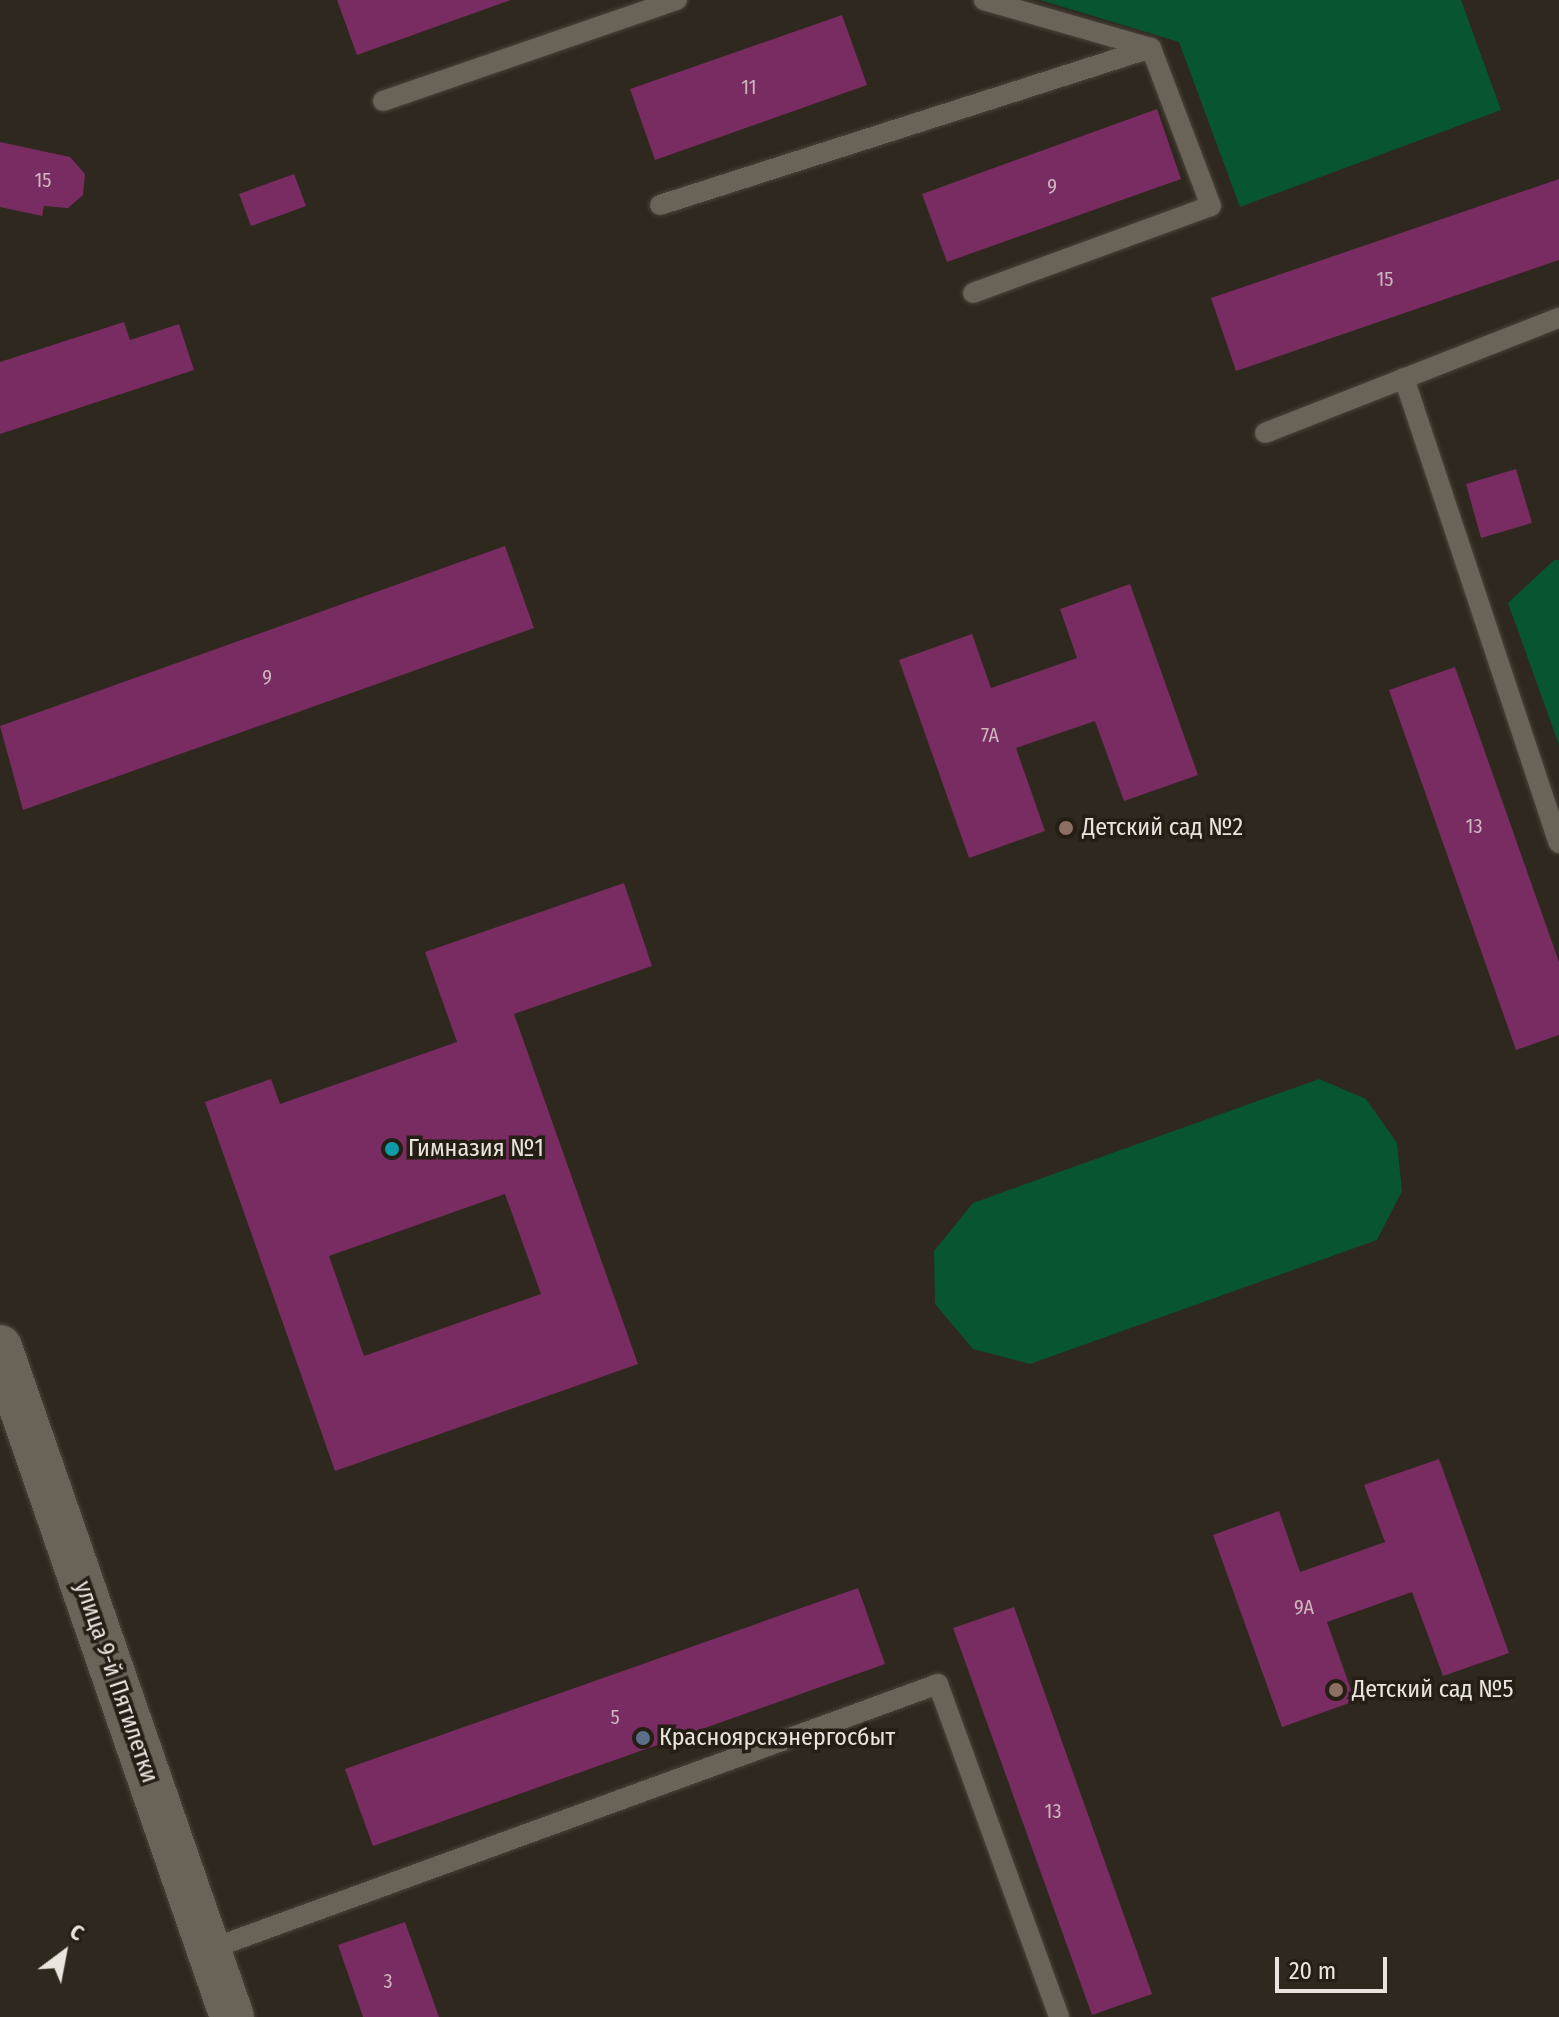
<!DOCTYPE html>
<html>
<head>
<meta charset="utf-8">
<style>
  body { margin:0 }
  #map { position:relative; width:1559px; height:2017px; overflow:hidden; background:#2e281e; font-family:"Fira Sans Condensed",sans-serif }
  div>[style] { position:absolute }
  .green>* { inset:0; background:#075630 }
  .building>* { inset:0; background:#792c62 }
  .roads { filter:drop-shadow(0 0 2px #49443b) drop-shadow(0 0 2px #49443b) }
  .service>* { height:20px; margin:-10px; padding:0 10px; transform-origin:10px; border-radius:10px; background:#6a6357 }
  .tertiary>* { height:44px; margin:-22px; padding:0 22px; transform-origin:22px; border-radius:22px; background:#6a6357 }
  .dots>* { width:22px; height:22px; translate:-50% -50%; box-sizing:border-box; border:4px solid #251e14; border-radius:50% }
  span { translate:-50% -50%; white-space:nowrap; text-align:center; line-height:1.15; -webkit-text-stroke:7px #251e14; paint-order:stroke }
  .number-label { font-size:20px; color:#cdb7bf }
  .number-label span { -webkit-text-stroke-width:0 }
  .poi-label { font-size:24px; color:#e9e5de }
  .left { translate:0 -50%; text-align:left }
  .street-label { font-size:24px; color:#e9e5de }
  .north { position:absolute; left:24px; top:1913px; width:80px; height:80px; -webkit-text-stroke:6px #251e14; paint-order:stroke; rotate:32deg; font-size:22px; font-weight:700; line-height:32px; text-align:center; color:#e9e5de }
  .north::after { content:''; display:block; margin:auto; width:28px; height:36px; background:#e9e5de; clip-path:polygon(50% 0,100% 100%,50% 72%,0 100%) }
  .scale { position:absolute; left:1275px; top:1957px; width:112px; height:36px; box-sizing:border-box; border:4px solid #e9e5de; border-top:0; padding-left:10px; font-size:24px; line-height:28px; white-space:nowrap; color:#e9e5de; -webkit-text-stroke:6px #251e14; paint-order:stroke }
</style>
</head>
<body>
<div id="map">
  <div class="green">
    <i style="clip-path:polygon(1040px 0,1461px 0,1501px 110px,1240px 207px,1179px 42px)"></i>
    <i style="clip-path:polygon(1554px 560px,1559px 560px,1559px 745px,1508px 603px)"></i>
    <i style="clip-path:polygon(1319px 1079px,1366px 1099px,1397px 1143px,1402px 1191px,1377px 1240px,1030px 1364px,973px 1349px,935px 1304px,934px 1251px,973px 1203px)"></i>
  </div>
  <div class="building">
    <i style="clip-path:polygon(337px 0,511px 0,357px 55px)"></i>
    <i style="clip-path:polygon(842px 15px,867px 85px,655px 160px,630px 89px)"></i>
    <i style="clip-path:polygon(1157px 109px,1181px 179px,947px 262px,922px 194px)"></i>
    <i style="clip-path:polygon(0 142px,70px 157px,85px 174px,83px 195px,68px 208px,44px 206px,42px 216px,0 207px)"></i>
    <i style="clip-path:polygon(294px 174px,306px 206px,251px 226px,239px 194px)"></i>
    <i style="clip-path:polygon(1559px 179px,1559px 260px,1236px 371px,1211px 298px)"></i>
    <i style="clip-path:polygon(124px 322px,130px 340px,179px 324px,194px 370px,0 434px,0 362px)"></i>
    <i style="clip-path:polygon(1516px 469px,1532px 523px,1481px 538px,1466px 484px)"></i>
    <i style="clip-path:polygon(505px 546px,534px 628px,23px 810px,0 726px)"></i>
    <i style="clip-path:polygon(1130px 584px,1198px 775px,1124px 801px,1095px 721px,1016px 748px,1045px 831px,969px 858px,899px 660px,972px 634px,991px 688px,1077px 658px,1060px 609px)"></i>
    <i style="clip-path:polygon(1455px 667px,1559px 962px,1559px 1035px,1516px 1050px,1389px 690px)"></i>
    <i style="clip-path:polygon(evenodd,624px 883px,652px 966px,514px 1014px,638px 1364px,335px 1471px,205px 1102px,271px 1079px,280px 1104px,457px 1042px,425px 952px,624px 883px,505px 1194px,541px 1294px,364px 1356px,329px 1256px,505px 1194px)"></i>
    <i style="clip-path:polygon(1439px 1459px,1509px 1653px,1443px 1676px,1412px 1592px,1327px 1622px,1355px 1701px,1282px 1727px,1213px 1535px,1279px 1511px,1300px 1572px,1385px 1542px,1364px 1485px)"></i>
    <i style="clip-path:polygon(858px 1588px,885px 1664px,373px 1846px,345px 1769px)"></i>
    <i style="clip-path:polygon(1014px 1607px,1152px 1994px,1092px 2015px,953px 1628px)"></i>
    <i style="clip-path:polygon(405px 1922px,439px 2017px,363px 2017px,338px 1945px)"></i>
  </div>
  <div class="roads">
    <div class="service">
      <i style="left:383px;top:101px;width:311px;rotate:-19deg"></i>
      <i style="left:660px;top:205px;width:515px;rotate:-17.73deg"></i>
      <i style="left:973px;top:293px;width:253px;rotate:-20.1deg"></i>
      <i style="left:1211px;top:206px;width:169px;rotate:-110.8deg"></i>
      <i style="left:1151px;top:48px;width:174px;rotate:-164deg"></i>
      <i style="left:1404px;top:378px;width:490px;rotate:71.6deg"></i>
      <i style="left:1265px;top:433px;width:316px;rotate:-21.4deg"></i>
      <i style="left:208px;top:1950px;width:777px;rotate:-20.02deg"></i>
      <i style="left:938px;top:1684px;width:354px;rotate:70deg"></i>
    </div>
    <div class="tertiary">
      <i style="left:0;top:1347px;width:709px;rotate:70.9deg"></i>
    </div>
  </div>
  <div class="dots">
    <i style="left:1066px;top:828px;background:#8d6e63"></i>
    <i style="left:392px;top:1149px;background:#0f9aa8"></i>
    <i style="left:1336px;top:1690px;background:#8d6e63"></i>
    <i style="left:643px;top:1738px;background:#5c6f8a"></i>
  </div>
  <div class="number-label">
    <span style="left:749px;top:87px">11</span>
    <span style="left:43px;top:180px">15</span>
    <span style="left:1052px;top:186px">9</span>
    <span style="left:1385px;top:279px">15</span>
    <span style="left:267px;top:677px">9</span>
    <span style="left:990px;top:735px">7А</span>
    <span style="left:1474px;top:826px">13</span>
    <span style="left:1304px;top:1607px">9А</span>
    <span style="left:615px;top:1717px">5</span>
    <span style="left:1053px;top:1811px">13</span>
    <span style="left:388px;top:1981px">3</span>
  </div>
  <div class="poi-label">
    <span class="left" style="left:1082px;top:828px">Детский сад №2</span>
    <span class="left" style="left:408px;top:1149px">Гимназия №1</span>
    <span class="left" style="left:1352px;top:1690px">Детский сад №5</span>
    <span class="left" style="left:659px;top:1738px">Красноярскэнергосбыт</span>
  </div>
  <div class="street-label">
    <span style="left:116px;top:1682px;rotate:71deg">улица 9-й Пятилетки</span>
  </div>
  <div class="north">С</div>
  <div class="scale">20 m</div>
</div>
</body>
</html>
